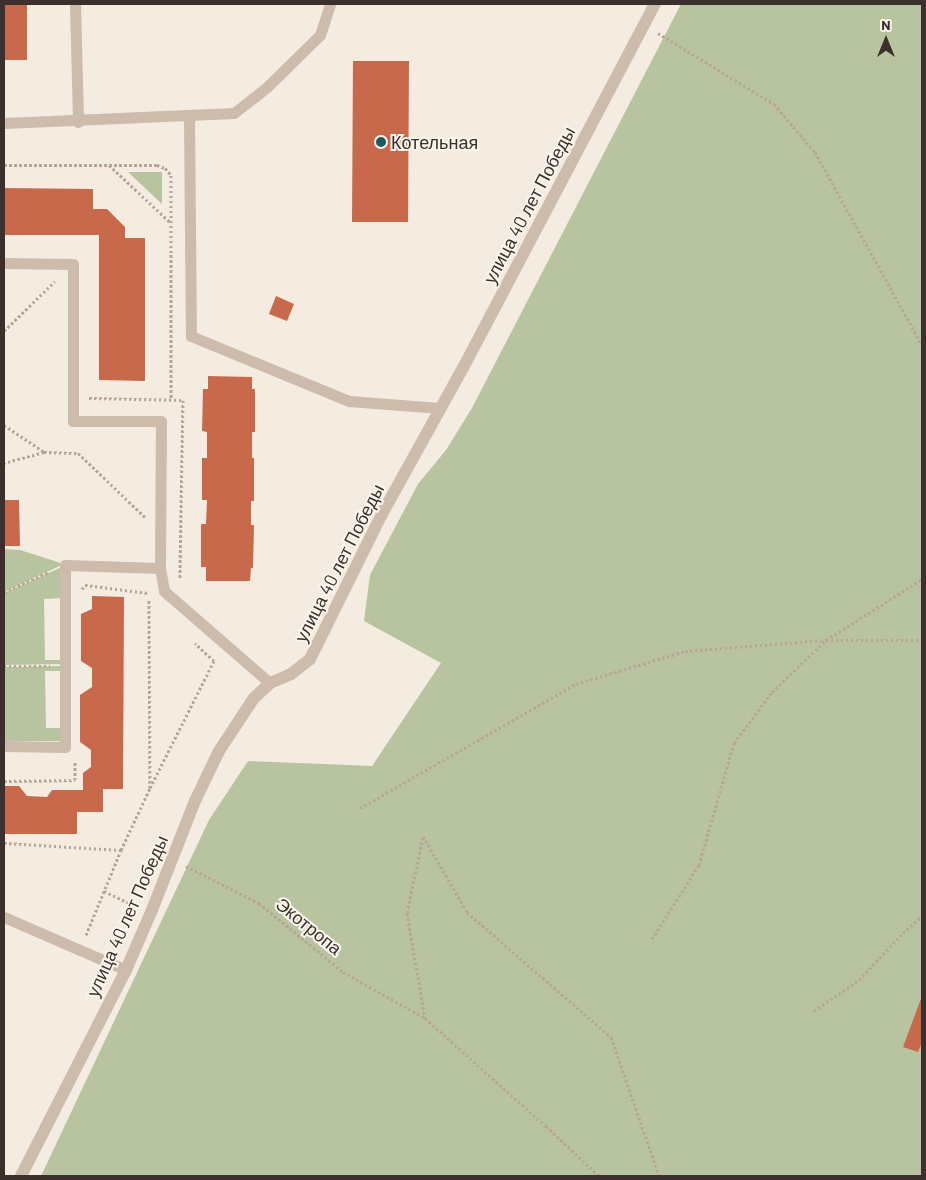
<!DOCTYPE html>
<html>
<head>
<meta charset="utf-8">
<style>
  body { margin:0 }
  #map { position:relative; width:926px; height:1180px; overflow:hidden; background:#f4ebe1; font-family:Barlow,sans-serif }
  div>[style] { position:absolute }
  .green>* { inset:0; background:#b8c4a0 }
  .building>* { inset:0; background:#c8694b }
  .path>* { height:3px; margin-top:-1.5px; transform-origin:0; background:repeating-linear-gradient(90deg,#b9a596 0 2.5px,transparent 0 5px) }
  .lane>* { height:11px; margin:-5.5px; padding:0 5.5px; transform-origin:5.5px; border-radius:5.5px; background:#cdbbac }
  .street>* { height:12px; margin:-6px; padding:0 6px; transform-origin:6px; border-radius:6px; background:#cdbbac }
  .dots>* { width:14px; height:14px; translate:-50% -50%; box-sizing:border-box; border:2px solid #fbf5ee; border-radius:50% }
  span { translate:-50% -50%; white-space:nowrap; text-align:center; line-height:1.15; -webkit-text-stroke:4px #fbf5ee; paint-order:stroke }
  .poi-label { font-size:18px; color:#3b302b }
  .left { translate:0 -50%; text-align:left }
  .street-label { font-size:18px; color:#3b302b }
  .frame { position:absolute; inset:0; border:5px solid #3b302b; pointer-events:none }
  .north { position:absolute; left:861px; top:15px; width:50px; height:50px; -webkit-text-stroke:4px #fbf5ee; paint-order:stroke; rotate:0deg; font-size:14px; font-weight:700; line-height:20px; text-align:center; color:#3b302b }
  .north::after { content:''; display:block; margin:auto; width:18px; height:22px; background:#3b302b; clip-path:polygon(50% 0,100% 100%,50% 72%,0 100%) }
</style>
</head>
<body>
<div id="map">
  <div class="green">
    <i style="clip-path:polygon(681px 4px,922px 4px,922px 1176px,41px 1176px,209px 820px,248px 761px,372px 766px,441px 663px,364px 621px,370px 575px,418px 484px,446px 450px,472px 408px)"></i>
    <i style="clip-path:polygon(128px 172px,162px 172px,162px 204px)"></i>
    <i style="clip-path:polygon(4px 549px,20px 550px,64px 564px,4px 592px)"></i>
    <i style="clip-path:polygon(64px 566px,64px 598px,44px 599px,45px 660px,64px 660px,64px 664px,4px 665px,4px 593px)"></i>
    <i style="clip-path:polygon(65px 666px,65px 671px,45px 671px,46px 728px,63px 728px,64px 741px,4px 741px,4px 667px)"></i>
  </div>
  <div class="building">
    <i style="clip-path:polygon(4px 4px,27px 4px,27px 60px,4px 60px)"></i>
    <i style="clip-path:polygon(353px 61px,409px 61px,408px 222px,352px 222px)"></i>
    <i style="clip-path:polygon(4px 188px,93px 189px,93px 209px,107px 209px,125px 227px,125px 238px,145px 238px,145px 381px,99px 380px,99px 235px,4px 235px)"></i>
    <i style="clip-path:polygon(276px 296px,294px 304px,287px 321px,269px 314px)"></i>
    <i style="clip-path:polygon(208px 376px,252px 377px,252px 389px,255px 389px,255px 432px,252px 432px,252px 458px,254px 458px,254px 501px,251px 501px,251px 525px,254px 525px,253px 568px,251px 568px,250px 581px,206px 581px,206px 567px,201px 567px,201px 524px,206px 524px,207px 500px,202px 500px,202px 458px,207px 458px,207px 432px,202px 431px,203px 389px,208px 389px)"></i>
    <i style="clip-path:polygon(4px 500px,19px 500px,20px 546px,4px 546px)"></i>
    <i style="clip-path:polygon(92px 596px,124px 597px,123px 789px,103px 789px,103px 812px,77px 812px,77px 834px,4px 834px,4px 786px,19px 786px,27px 796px,47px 797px,52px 790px,83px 790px,83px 773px,91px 767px,91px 750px,80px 742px,80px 695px,92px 687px,92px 668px,81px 661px,81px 614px,92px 609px)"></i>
    <i style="clip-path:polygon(922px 996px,922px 1042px,918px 1052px,903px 1047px)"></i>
  </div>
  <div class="path">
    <i style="left:658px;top:33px;width:136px;rotate:31.5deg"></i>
    <i style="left:774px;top:104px;width:63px;rotate:49.5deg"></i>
    <i style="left:815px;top:152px;width:221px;rotate:61deg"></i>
    <i style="left:4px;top:165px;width:153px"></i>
    <i style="left:157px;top:165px;width:9px;rotate:21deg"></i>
    <i style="left:165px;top:168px;width:9px;rotate:49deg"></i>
    <i style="left:171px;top:175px;width:224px;rotate:90deg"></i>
    <i style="left:109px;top:165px;width:83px;rotate:43.1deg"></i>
    <i style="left:4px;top:331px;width:71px;rotate:-44.4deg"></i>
    <i style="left:89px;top:398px;width:94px;rotate:1.2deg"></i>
    <i style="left:183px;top:400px;width:179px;rotate:91deg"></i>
    <i style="left:4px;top:425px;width:48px;rotate:34deg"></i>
    <i style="left:44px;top:452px;width:41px;rotate:164.6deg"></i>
    <i style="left:44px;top:452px;width:34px;rotate:2deg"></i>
    <i style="left:78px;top:453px;width:93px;rotate:43.7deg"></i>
    <i style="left:82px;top:589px;width:5px;rotate:-53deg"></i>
    <i style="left:85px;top:585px;width:64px;rotate:7.1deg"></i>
    <i style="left:4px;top:592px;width:49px;rotate:-24deg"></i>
    <i style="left:4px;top:666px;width:46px"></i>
    <i style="left:4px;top:781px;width:71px;rotate:-0.8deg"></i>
    <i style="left:75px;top:780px;width:20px;rotate:-90deg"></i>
    <i style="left:150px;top:788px;width:142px;rotate:-63.3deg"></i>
    <i style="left:214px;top:661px;width:26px;rotate:-137deg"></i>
    <i style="left:360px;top:808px;width:249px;rotate:-29.9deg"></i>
    <i style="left:576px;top:684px;width:114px;rotate:-16.8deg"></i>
    <i style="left:685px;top:651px;width:141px;rotate:-4.5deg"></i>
    <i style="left:826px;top:640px;width:96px"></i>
    <i style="left:423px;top:836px;width:88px;rotate:59.9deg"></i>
    <i style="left:467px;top:912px;width:191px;rotate:41deg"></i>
    <i style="left:611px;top:1037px;width:147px;rotate:70.9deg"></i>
    <i style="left:423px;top:837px;width:78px;rotate:101.9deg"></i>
    <i style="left:407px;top:913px;width:107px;rotate:80.3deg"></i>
    <i style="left:4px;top:843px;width:117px;rotate:3.4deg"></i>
    <i style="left:121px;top:850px;width:68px;rotate:-64.9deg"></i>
    <i style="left:150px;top:788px;width:189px;rotate:-90.3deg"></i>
    <i style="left:186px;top:866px;width:82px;rotate:26.9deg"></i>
    <i style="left:259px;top:903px;width:109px;rotate:39.4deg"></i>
    <i style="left:343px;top:972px;width:94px;rotate:29.3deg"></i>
    <i style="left:425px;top:1018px;width:162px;rotate:41.8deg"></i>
    <i style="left:546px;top:1126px;width:73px;rotate:43.3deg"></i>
    <i style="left:104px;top:891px;width:34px;rotate:26deg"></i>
    <i style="left:86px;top:935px;width:92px;rotate:-67.6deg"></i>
    <i style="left:652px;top:939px;width:88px;rotate:-57.6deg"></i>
    <i style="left:699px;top:865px;width:127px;rotate:-74deg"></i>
    <i style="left:734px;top:743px;width:64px;rotate:-53.3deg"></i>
    <i style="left:772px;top:692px;width:75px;rotate:-43.9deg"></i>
    <i style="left:826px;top:640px;width:114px;rotate:-32.4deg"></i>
    <i style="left:814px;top:1011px;width:55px;rotate:-34.6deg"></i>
    <i style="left:859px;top:980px;width:64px;rotate:-46.9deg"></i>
    <i style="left:903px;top:933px;width:25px;rotate:-42deg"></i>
  </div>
  <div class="lane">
    <i style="left:75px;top:4px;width:118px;rotate:88.5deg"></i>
    <i style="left:189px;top:116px;width:220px;rotate:89.5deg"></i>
    <i style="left:191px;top:336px;width:171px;rotate:22.4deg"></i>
    <i style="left:349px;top:401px;width:91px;rotate:4.4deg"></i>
    <i style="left:4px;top:123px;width:230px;rotate:-2.5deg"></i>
    <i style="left:234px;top:113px;width:42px;rotate:-38.2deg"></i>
    <i style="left:267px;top:87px;width:74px;rotate:-44.5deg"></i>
    <i style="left:320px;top:35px;width:33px;rotate:-72deg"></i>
    <i style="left:4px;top:263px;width:69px;rotate:0.8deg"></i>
    <i style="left:73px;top:264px;width:157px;rotate:90deg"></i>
    <i style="left:73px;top:421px;width:88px"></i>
    <i style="left:161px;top:421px;width:147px;rotate:90.4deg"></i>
    <i style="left:160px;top:568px;width:23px;rotate:80deg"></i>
    <i style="left:164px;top:591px;width:140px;rotate:41deg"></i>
    <i style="left:4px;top:746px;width:61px;rotate:0.9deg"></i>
    <i style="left:65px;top:747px;width:182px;rotate:-90deg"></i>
    <i style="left:65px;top:565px;width:95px;rotate:1.8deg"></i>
    <i style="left:4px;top:917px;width:133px;rotate:23.5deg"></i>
  </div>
  <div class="street">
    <i style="left:21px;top:1176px;width:231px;rotate:-63deg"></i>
    <i style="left:126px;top:970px;width:65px;rotate:-66.6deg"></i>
    <i style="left:152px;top:910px;width:117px;rotate:-68.5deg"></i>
    <i style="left:195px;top:801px;width:55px;rotate:-64.4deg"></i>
    <i style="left:219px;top:751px;width:64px;rotate:-56.6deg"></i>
    <i style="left:254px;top:698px;width:22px;rotate:-43deg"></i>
    <i style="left:270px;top:683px;width:23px;rotate:-23deg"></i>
    <i style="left:291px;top:674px;width:24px;rotate:-38deg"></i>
    <i style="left:310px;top:659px;width:162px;rotate:-63.6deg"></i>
    <i style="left:382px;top:514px;width:167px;rotate:-61deg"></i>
    <i style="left:463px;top:368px;width:412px;rotate:-62.2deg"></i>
  </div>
  <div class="dots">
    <i style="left:381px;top:142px;background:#1f5a5e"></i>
  </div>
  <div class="poi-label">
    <span class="left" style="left:391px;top:142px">Котельная</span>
  </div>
  <div class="street-label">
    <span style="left:529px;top:205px;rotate:-62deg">улица 40 лет Победы</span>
    <span style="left:339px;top:563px;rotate:-63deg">улица 40 лет Победы</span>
    <span style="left:127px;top:916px;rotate:-66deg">улица 40 лет Победы</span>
    <span style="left:309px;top:926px;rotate:39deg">Экотропа</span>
  </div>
  <div class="frame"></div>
  <div class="north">N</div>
</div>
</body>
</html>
